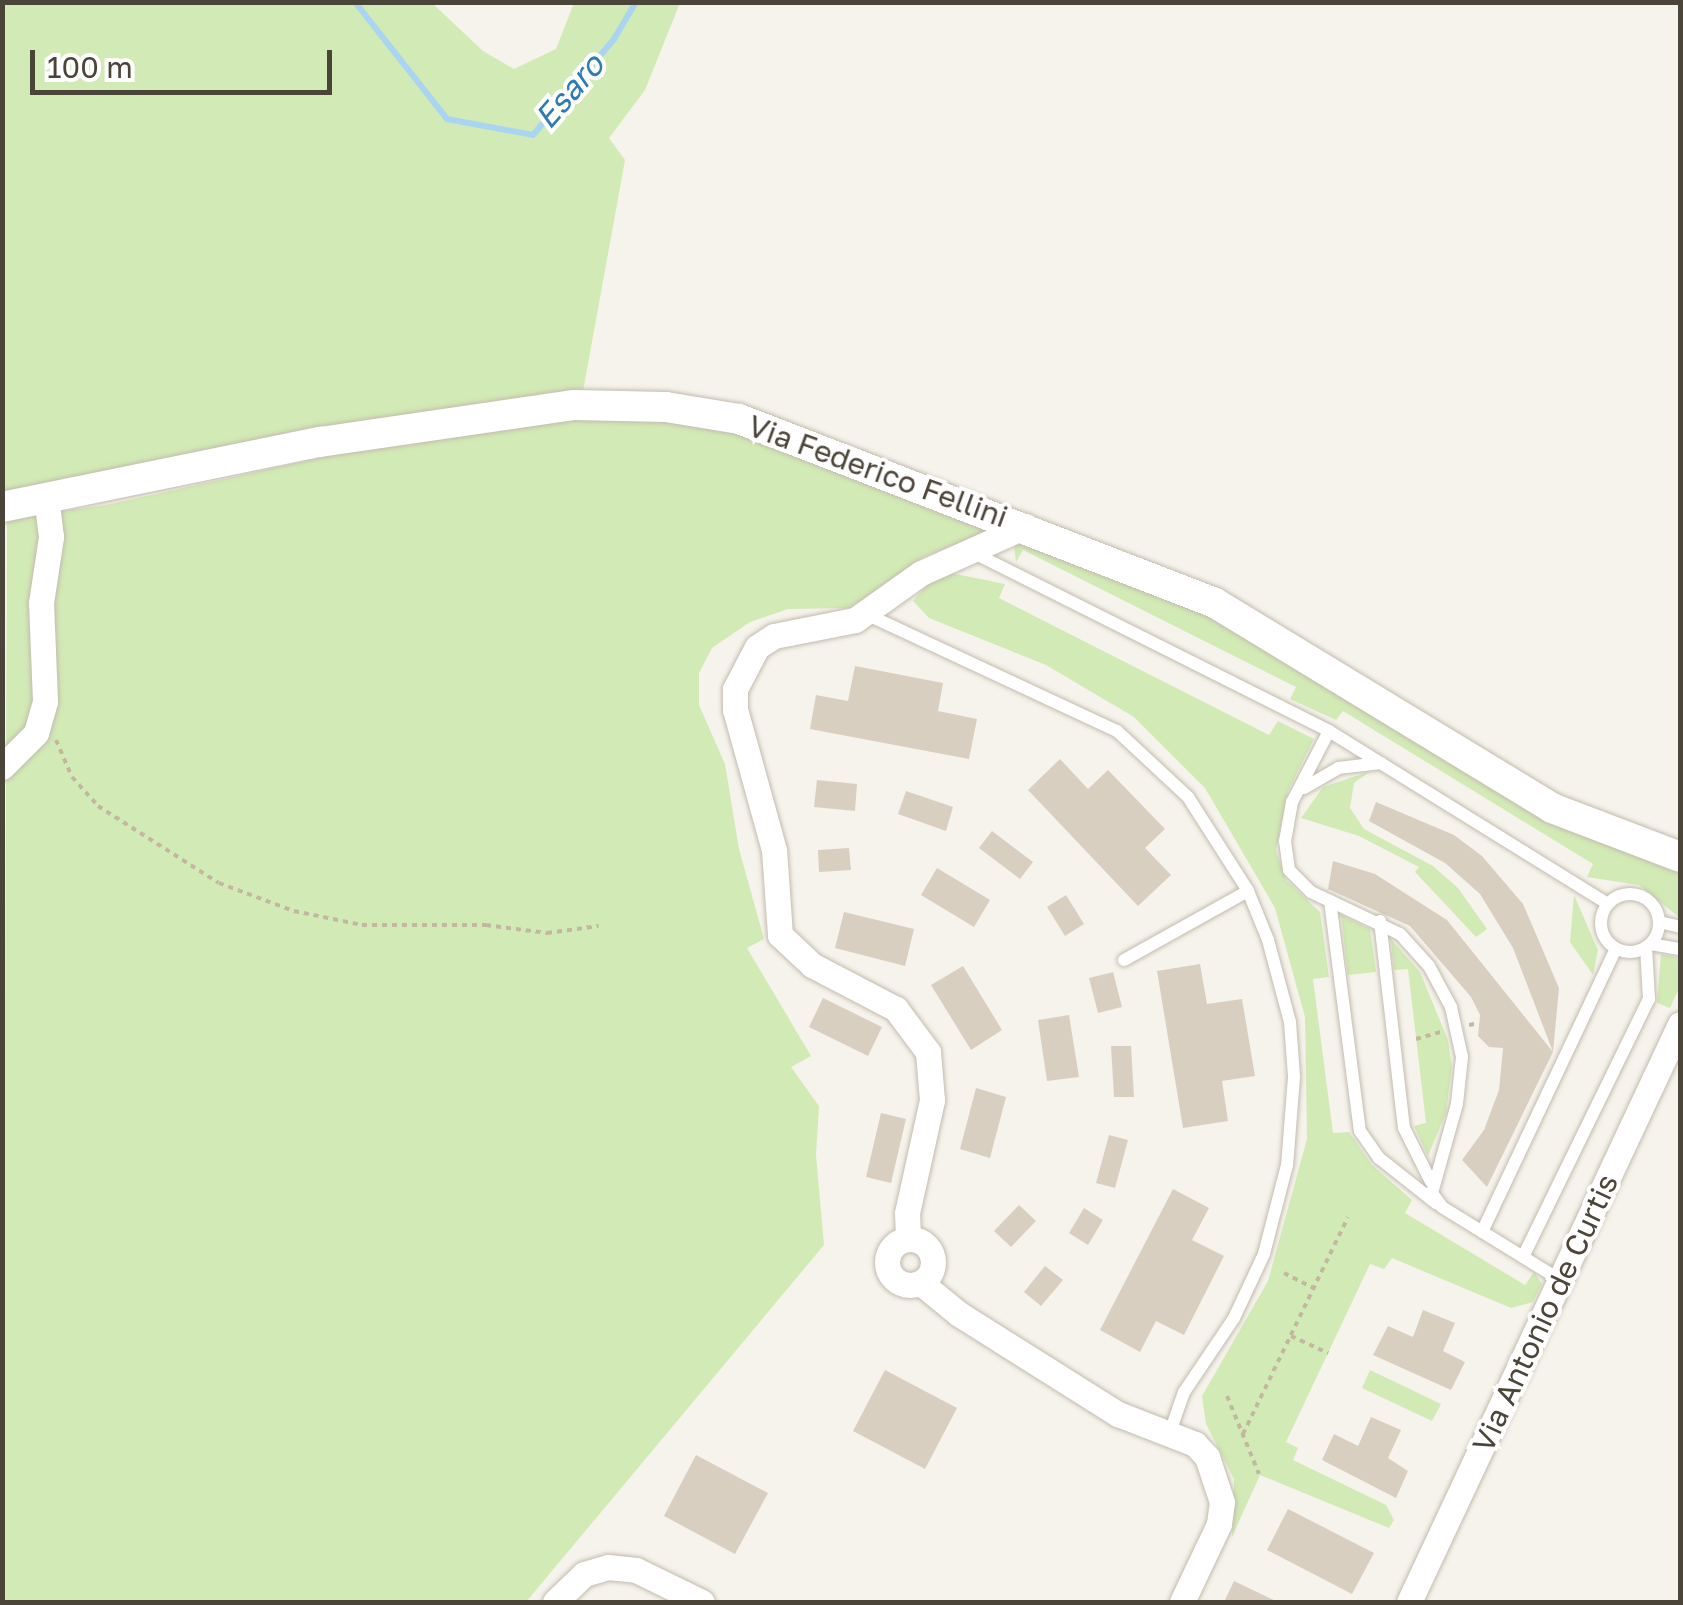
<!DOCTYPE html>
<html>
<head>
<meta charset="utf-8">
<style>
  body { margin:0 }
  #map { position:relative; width:1683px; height:1605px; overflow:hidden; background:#f6f3ec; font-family:"Golos Text",sans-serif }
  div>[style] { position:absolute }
  .green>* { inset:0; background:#d2eab5 }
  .stream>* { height:6px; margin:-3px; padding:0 3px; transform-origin:3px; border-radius:3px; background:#a9d4f2 }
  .building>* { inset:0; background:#d8cfc1 }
  .path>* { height:4px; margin-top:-2px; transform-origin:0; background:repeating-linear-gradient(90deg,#c4b79f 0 5px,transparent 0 10px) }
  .roads { filter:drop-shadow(0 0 2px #c2bbae) drop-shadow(0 0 2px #c2bbae) }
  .service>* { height:12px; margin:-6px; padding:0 6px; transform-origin:6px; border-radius:6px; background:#fff }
  .service>.ring { margin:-6px; padding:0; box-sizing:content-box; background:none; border:12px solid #fff; border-radius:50% }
  .minor>* { height:25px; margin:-12.5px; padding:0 12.5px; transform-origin:12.5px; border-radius:12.5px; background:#fff }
  .minor>.ring { margin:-12.5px; padding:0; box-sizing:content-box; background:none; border:25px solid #fff; border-radius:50% }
  .tertiary>* { height:30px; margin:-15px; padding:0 15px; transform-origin:15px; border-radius:15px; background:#fff }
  span { translate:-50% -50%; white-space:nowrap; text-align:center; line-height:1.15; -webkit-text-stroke:8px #fff; paint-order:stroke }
  .street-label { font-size:30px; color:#4b4439 }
  .water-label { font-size:32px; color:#2e7ab2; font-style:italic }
  .frame { position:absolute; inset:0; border:5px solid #4b4439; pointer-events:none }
  .scale { position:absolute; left:30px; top:50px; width:302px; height:45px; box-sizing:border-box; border:5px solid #4b4439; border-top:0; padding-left:12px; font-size:30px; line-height:35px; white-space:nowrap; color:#4b4439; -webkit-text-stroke:8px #fff; paint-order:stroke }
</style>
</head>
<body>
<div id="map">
  <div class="green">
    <i style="clip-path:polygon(2px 3px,432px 3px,483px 51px,514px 69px,556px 49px,574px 3px,680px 3px,645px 90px,609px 138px,625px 160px,582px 397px,3px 497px)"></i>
    <i style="clip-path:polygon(581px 415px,673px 418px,735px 430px,987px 523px,989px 532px,923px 557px,850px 608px,788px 609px,750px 622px,712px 648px,699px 673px,699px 705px,725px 764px,739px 849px,764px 939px,747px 948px,811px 1056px,791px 1067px,819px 1106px,816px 1155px,824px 1245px,526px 1602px,3px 1602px,7px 519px,106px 505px,419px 436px)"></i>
    <i style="clip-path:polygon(1030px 541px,1247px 632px,1680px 871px,1680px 918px,1639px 885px,1587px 877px,1593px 864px,1343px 711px,1336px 720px,1290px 699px,1296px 687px,1023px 550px,1016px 562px,1014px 546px)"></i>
    <i style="clip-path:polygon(951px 573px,1005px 584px,999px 598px,1269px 735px,1278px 721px,1314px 739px,1288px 791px,1276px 850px,1286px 880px,1320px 912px,1329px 977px,1313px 979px,1333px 1133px,1349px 1132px,1372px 1165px,1412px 1200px,1405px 1213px,1525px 1285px,1534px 1272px,1542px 1284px,1533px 1302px,1511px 1308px,1392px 1258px,1384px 1269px,1370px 1264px,1286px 1442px,1298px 1448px,1293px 1460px,1386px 1505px,1394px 1520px,1389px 1528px,1260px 1475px,1232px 1537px,1234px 1479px,1206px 1424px,1202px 1396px,1268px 1281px,1307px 1139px,1305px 1017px,1275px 908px,1205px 788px,1134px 717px,1046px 665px,929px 618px,913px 601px,931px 580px)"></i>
    <i style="clip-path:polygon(1371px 771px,1354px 783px,1350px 808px,1364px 829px,1433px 866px,1458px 888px,1487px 929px,1476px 937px,1415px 872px,1419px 867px,1359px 836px,1301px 818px,1323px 787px)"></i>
    <i style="clip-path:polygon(1574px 895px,1598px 950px,1593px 975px,1570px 942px)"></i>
    <i style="clip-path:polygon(1341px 915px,1370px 929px,1376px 972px,1348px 975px)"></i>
    <i style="clip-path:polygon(1391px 939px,1420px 972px,1448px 1040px,1452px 1068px,1446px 1113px,1428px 1156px,1414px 1126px,1426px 1123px,1408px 969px,1394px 970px)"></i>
    <i style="clip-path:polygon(1661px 954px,1680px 958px,1680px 986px,1670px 1008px,1657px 1003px)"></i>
    <i style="clip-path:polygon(1370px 1370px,1441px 1404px,1432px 1421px,1362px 1388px)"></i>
  </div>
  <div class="stream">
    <i style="left:355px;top:2px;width:149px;rotate:51.8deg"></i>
    <i style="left:447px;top:119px;width:87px;rotate:10.5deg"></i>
    <i style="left:533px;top:135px;width:126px;rotate:-49.8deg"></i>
    <i style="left:614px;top:39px;width:43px;rotate:-59.3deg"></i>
  </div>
  <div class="building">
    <i style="clip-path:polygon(855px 666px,943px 683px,938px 711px,977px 719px,969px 759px,810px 729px,816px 695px,848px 701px)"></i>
    <i style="clip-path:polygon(1060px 759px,1088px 789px,1108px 770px,1165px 829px,1145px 848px,1171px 875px,1138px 906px,1028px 790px)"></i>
    <i style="clip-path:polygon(817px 780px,857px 784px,855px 811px,814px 807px)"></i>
    <i style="clip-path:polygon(906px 791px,953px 807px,946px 831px,898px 814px)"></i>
    <i style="clip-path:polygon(1376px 802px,1454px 835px,1482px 856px,1523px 904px,1559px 988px,1553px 1052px,1513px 948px,1480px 894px,1445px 863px,1369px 821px)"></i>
    <i style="clip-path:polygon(992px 831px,1033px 862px,1020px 879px,979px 848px)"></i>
    <i style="clip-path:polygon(849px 848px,851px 870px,819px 872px,818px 850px)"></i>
    <i style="clip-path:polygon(1333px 861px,1375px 874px,1447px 920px,1553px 1052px,1487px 1187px,1462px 1160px,1484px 1130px,1499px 1090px,1503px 1048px,1489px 1047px,1478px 1036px,1480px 1015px,1471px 997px,1410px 926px,1328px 889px)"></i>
    <i style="clip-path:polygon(937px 868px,990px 900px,974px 927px,921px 895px)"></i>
    <i style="clip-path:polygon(1066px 895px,1084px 924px,1065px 936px,1047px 907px)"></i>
    <i style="clip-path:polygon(844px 912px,914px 929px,905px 966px,835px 948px)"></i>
    <i style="clip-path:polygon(1200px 964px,1207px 1004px,1242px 999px,1255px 1076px,1222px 1081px,1228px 1121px,1183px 1128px,1157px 971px)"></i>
    <i style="clip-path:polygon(963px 966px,1002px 1030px,971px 1050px,931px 985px)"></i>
    <i style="clip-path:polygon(1113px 972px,1122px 1007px,1098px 1013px,1089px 978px)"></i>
    <i style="clip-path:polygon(823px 998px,882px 1027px,868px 1056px,809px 1027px)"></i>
    <i style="clip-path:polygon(1069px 1015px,1079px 1077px,1047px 1081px,1038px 1020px)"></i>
    <i style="clip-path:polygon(1111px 1046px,1131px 1046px,1134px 1097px,1114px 1097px)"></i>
    <i style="clip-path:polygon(976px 1088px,1006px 1097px,990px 1158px,960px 1149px)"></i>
    <i style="clip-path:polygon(881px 1113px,906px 1119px,891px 1183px,866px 1177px)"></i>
    <i style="clip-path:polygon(1109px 1135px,1128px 1140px,1115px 1188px,1096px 1183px)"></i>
    <i style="clip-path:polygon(1173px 1189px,1209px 1208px,1192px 1240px,1224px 1256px,1184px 1335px,1156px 1321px,1140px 1352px,1100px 1330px)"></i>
    <i style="clip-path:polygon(1019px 1205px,1036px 1221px,1011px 1247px,994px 1231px)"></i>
    <i style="clip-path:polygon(1084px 1208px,1103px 1220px,1088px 1245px,1069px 1233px)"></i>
    <i style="clip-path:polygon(1045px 1266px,1063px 1280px,1041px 1306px,1024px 1292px)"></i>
    <i style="clip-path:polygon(1423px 1310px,1455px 1323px,1443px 1351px,1465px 1362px,1451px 1390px,1373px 1355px,1388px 1326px,1413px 1337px)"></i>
    <i style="clip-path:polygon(885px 1370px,957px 1408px,925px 1469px,853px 1431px)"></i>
    <i style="clip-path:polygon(1371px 1417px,1401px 1430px,1388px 1458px,1408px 1471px,1396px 1498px,1322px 1460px,1334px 1434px,1358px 1446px)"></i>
    <i style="clip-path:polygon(696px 1455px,768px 1493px,735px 1554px,664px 1516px)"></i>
    <i style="clip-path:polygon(1288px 1509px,1374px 1553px,1352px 1594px,1267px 1550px)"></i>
    <i style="clip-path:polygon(1234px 1581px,1278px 1602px,1224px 1602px)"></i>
  </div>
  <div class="path">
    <i style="left:56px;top:740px;width:40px;rotate:66.6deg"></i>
    <i style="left:72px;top:777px;width:39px;rotate:48deg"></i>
    <i style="left:98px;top:806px;width:143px;rotate:32.5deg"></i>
    <i style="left:219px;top:883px;width:80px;rotate:20.5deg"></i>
    <i style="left:294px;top:911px;width:69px;rotate:11.6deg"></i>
    <i style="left:362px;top:925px;width:124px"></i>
    <i style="left:486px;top:925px;width:62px;rotate:7.5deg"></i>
    <i style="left:547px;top:933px;width:52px;rotate:-7.7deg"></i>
    <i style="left:1469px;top:1025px;width:10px;rotate:-11deg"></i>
    <i style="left:1416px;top:1039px;width:26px;rotate:-16deg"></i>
    <i style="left:1284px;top:1273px;width:34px;rotate:27deg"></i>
    <i style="left:1291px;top:1336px;width:41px;rotate:24.7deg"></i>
    <i style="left:1227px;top:1396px;width:84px;rotate:67.7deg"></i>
    <i style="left:1243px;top:1434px;width:241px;rotate:-64.2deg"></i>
  </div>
  <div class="roads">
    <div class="service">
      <i style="left:974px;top:553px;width:397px;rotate:26.6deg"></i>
      <i style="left:1329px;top:731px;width:328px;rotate:31.8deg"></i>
      <i style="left:866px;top:614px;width:277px;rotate:25deg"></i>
      <i style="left:1117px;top:731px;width:97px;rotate:42.9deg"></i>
      <i style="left:1188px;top:797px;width:112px;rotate:57.4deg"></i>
      <i style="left:1248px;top:891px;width:53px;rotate:67.8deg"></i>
      <i style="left:1268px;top:940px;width:85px;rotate:75deg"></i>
      <i style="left:1290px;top:1022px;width:55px;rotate:85.8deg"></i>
      <i style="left:1294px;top:1077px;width:88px;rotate:94.5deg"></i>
      <i style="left:1287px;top:1165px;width:92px;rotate:104.5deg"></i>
      <i style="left:1264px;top:1254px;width:71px;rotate:115.1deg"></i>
      <i style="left:1234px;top:1318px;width:89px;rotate:124deg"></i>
      <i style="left:1184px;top:1392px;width:46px;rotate:109.2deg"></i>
      <i style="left:1329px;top:731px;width:80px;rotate:117.5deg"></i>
      <i style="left:1292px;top:802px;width:40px;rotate:100deg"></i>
      <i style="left:1285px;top:841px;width:29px;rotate:82deg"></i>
      <i style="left:1289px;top:870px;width:31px;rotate:45deg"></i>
      <i style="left:1311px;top:892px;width:98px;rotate:25.3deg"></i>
      <i style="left:1400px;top:934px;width:43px;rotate:47.8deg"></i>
      <i style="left:1429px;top:966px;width:47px;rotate:61.8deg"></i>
      <i style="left:1451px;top:1007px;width:51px;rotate:77.6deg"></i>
      <i style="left:1462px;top:1057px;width:47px;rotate:96.1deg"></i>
      <i style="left:1457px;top:1104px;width:92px;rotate:105.7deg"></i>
      <i style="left:1432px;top:1193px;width:17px;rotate:54deg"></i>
      <i style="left:1442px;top:1207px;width:139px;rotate:31.7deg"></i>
      <i style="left:1304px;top:788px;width:39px;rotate:-30deg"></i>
      <i style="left:1338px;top:768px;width:43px;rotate:-6.6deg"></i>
      <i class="ring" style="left:1601px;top:894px;width:46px;height:46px"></i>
      <i style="left:1330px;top:901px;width:232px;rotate:82.6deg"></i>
      <i style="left:1360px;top:1131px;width:33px;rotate:55deg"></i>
      <i style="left:1379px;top:1158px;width:73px;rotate:38.3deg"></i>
      <i style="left:1380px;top:921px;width:208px;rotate:83.4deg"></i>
      <i style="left:1404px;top:1128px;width:60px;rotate:63.4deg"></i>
      <i style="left:1659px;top:922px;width:22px;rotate:13deg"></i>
      <i style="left:1651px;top:944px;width:29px;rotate:10deg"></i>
      <i style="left:1124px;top:960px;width:142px;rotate:-29.1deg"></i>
      <i style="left:1482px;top:1232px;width:313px;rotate:-64.7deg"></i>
      <i style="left:1523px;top:1257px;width:287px;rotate:-64deg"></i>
      <i style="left:1649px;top:999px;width:52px;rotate:-93.3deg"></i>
    </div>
    <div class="minor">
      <i style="left:2px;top:767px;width:48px;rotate:-45deg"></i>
      <i style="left:36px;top:733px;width:33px;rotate:-74deg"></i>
      <i style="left:45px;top:701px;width:98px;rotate:-92.3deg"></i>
      <i style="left:41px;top:603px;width:67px;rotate:-81.4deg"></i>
      <i style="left:51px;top:537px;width:38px;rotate:-97deg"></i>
      <i style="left:908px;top:1239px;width:26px;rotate:-92deg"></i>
      <i style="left:907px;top:1213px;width:116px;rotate:-77.5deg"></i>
      <i style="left:932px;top:1100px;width:48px;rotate:-94.8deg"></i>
      <i style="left:928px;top:1052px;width:54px;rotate:-126.7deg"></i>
      <i style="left:896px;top:1009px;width:95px;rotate:-152.4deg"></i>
      <i style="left:812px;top:965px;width:44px;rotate:-136.8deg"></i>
      <i style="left:780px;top:935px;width:85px;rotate:-94deg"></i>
      <i style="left:774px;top:850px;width:146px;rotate:-105.5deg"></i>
      <i style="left:735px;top:709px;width:20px;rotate:-90deg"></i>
      <i style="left:735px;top:689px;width:47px;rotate:-62.4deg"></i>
      <i style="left:757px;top:647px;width:20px;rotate:-33deg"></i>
      <i style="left:774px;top:636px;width:83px;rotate:-11.2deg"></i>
      <i style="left:855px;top:620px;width:81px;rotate:-35.5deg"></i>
      <i style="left:921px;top:573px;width:115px;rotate:-24.1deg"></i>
      <i class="ring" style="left:887px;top:1239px;width:21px;height:21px"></i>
      <i style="left:921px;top:1283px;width:49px;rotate:39.2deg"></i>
      <i style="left:959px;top:1314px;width:188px;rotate:32.2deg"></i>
      <i style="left:1118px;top:1414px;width:83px;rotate:21.3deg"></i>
      <i style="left:1195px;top:1444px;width:18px;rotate:47deg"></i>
      <i style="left:1207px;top:1457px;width:47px;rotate:71.6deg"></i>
      <i style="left:1222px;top:1502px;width:22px;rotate:98deg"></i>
      <i style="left:1219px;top:1524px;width:86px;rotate:115.4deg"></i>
      <i style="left:555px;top:1602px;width:40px;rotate:-44deg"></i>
      <i style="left:584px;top:1574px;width:25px;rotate:-16deg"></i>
      <i style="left:608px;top:1567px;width:28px;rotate:6deg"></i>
      <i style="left:636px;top:1570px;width:73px;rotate:25.9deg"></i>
      <i style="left:1409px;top:1602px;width:638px;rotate:-64.88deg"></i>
    </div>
    <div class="tertiary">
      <i style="left:2px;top:507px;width:325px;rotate:-11.6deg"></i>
      <i style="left:320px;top:442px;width:257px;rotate:-8.3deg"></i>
      <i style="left:574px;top:405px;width:92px;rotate:1.2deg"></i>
      <i style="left:666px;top:407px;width:74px;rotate:9.3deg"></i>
      <i style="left:739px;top:419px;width:510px;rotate:21.13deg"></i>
      <i style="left:1215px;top:603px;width:394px;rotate:31.3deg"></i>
      <i style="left:1552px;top:808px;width:137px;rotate:20.9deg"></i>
    </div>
  </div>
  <div class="street-label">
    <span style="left:878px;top:471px;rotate:20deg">Via Federico Fellini</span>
    <span style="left:1545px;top:1313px;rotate:-65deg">Via Antonio de Curtis</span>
  </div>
  <div class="water-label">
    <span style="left:569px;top:91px;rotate:-49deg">Esaro</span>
  </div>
  <div class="frame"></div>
  <div class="scale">100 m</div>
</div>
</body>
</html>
